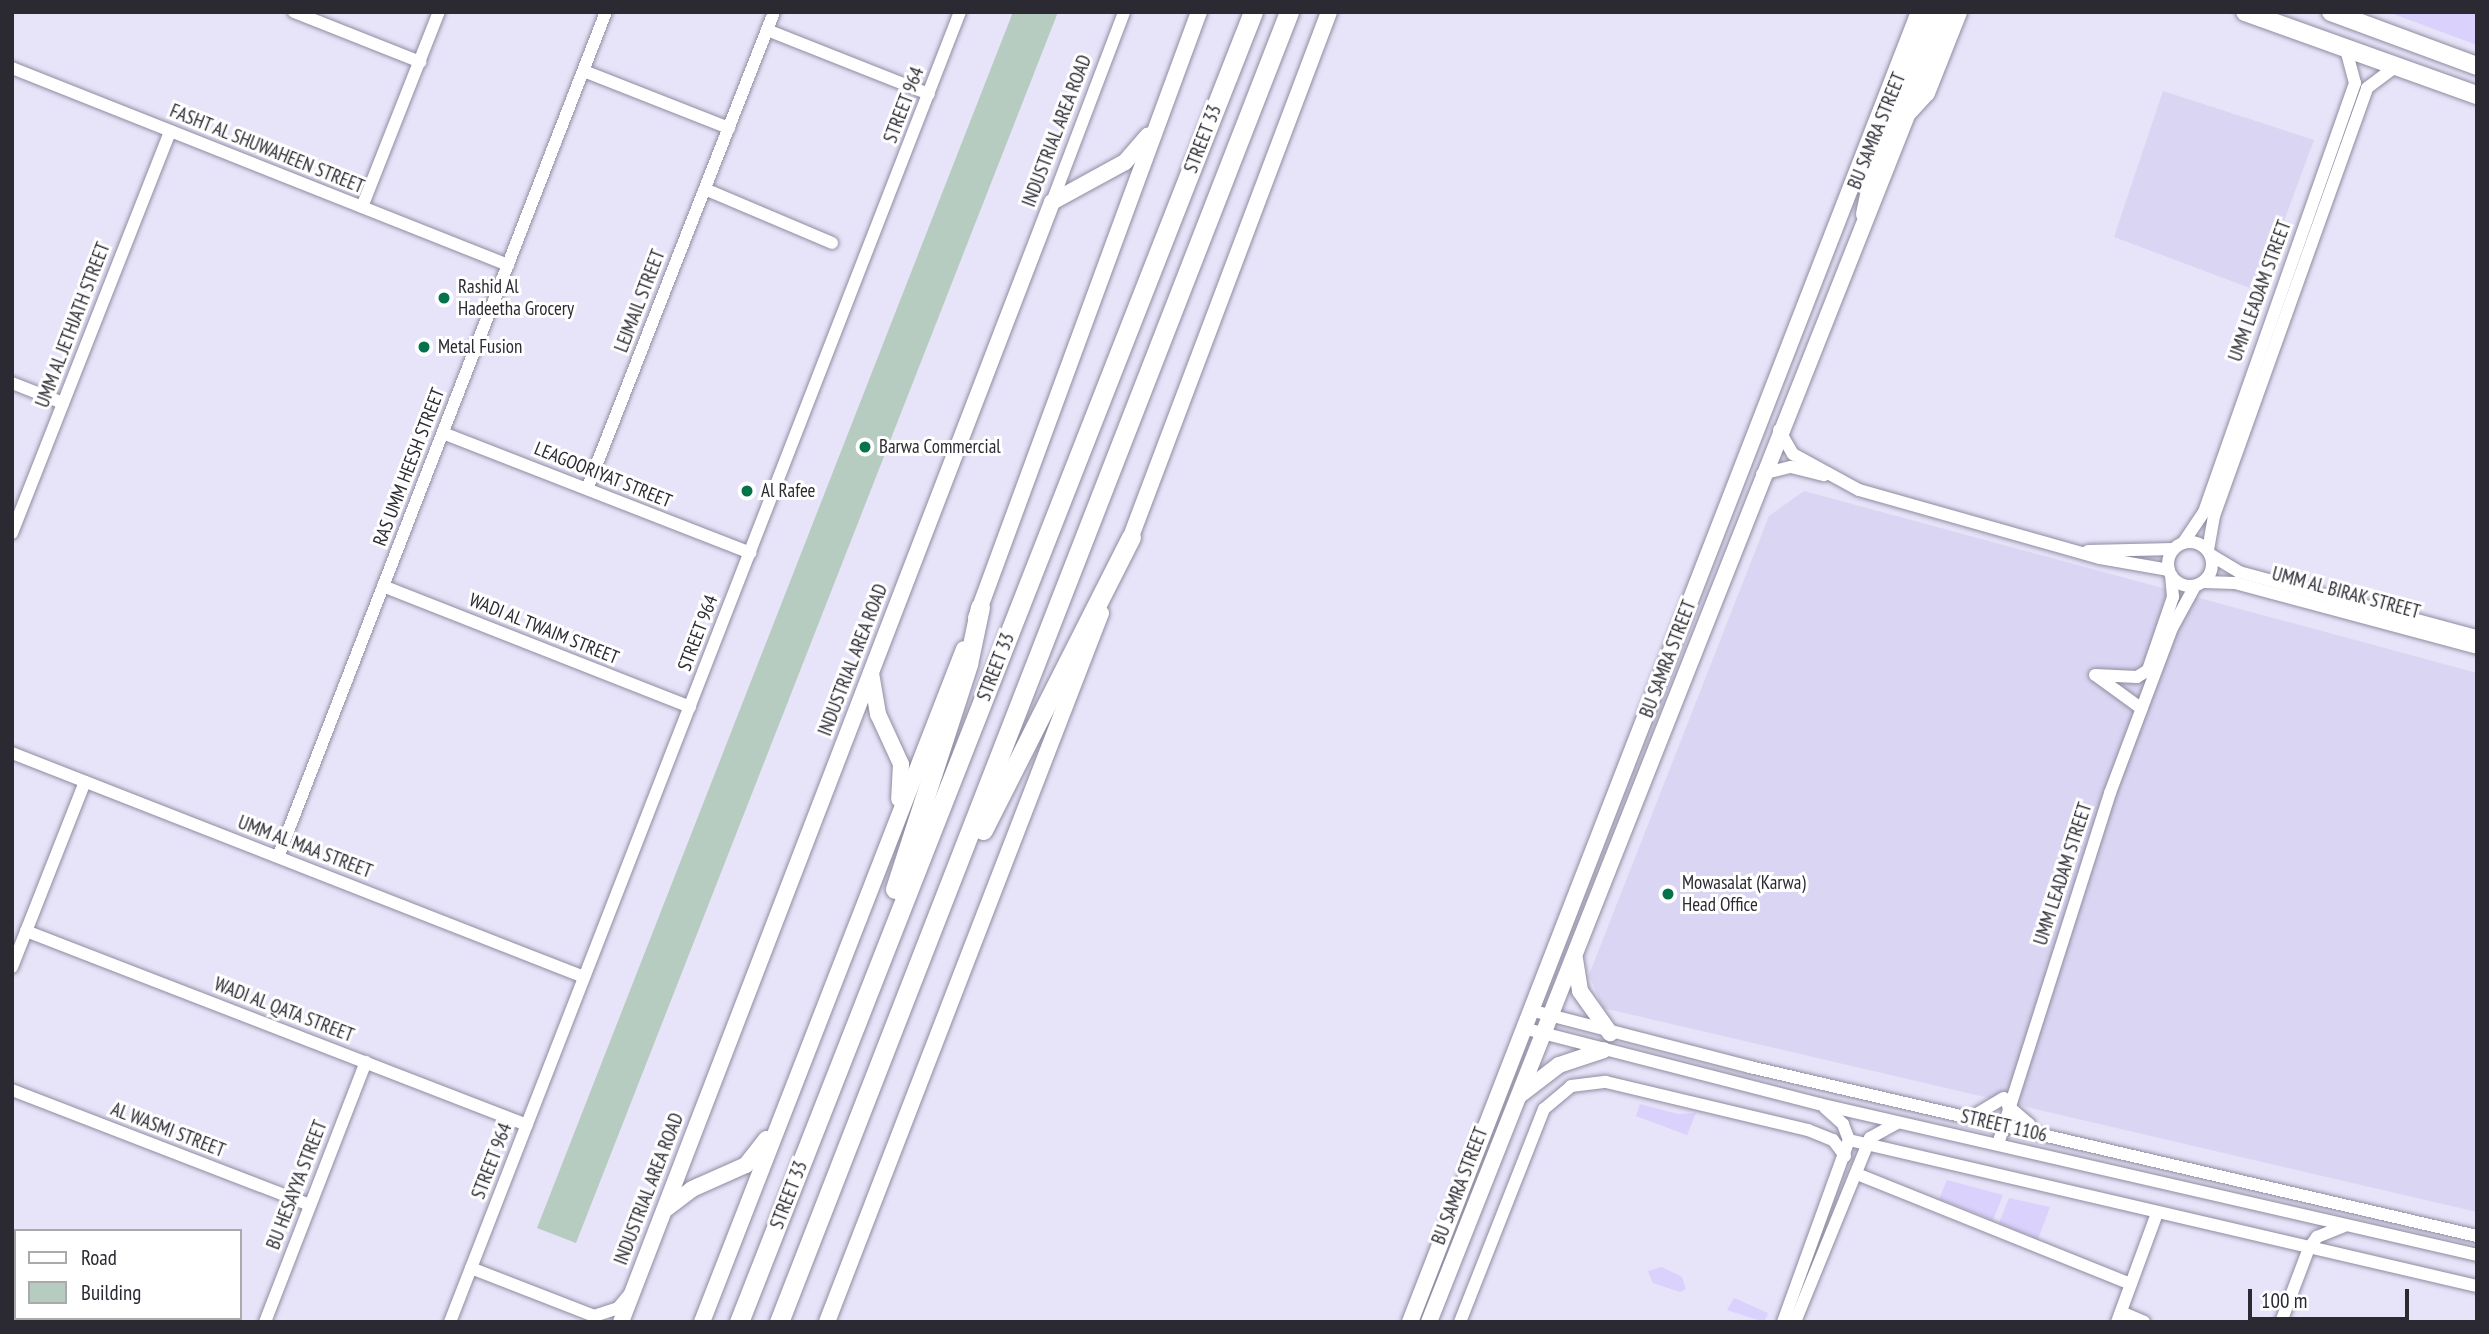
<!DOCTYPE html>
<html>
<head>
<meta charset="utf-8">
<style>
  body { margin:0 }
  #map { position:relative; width:2489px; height:1334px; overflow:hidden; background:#e7e3f9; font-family:"PT Sans Narrow",sans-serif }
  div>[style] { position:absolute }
  .built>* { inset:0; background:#dad5f2 }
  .green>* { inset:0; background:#dad1fd }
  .building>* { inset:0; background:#b6ccc0 }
  .roads { filter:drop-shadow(0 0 2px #908ca0) drop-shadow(0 0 2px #908ca0) }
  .minor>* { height:12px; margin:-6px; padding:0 6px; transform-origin:6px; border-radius:6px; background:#fff }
  .minor>.ring { margin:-6px; padding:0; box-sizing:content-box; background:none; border:12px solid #fff; border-radius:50% }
  .tertiary>* { height:16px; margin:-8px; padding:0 8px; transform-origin:8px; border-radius:8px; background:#fff }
  .secondary>* { height:18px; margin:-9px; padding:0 9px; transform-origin:9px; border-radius:9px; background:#fff }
  .trunk>* { height:19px; margin:-9.5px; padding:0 9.5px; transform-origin:9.5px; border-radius:9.5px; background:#fff }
  .dots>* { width:19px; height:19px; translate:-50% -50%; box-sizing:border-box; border:4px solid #fff; border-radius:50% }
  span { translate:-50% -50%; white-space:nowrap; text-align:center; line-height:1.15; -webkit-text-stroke:6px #fff; paint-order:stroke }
  .street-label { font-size:19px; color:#2b2a32 }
  .poi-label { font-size:19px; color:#2b2a32 }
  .left { translate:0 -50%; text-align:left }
  .frame { position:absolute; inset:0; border:14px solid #2b2a32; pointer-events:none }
  .legend { position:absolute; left:14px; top:1229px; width:228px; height:91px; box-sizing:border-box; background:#fff; border:2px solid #aaaaad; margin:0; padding:9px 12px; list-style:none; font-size:21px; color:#2b2a32 }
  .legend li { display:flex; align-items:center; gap:14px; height:35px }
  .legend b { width:35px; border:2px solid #aaaaad }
  .scale { position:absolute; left:2248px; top:1289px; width:161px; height:32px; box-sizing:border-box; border:4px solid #2b2a32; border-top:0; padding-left:9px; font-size:21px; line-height:24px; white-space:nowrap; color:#2b2a32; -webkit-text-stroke:5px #fff; paint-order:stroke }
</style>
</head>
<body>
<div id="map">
  <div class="built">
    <i style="clip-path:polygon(2163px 91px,2314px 140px,2258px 291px,2114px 237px)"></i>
    <i style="clip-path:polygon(1804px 491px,2477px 673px,2477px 1212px,1603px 1008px,1589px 975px,1769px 516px)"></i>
  </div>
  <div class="green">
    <i style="clip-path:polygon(2388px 12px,2477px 12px,2477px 45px)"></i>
    <i style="clip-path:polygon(1640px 1104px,1678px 1114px,1696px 1113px,1687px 1135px,1636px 1116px)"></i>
    <i style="clip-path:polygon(1947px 1180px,2003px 1195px,1993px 1220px,1939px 1199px)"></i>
    <i style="clip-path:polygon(2009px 1198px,2050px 1207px,2038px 1239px,1999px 1223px)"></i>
    <i style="clip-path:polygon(1662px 1267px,1682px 1277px,1686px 1289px,1680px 1292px,1653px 1283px,1648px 1271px)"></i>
    <i style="clip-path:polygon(1734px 1298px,1768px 1313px,1764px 1322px,1727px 1310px)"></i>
  </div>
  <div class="building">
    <i style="clip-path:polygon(1013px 12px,1058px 12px,576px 1243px,537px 1228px)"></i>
  </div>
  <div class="roads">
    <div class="minor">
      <i style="left:294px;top:12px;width:136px;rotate:21.6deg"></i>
      <i style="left:767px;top:30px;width:174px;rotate:21.6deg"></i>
      <i style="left:12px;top:68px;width:534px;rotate:21.66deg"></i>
      <i style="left:584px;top:71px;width:156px;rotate:21.5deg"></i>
      <i style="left:705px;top:189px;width:138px;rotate:23deg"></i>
      <i style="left:1052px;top:202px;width:203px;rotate:-69.2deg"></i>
      <i style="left:362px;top:207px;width:210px;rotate:-68.5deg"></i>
      <i style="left:12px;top:383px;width:55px;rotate:21.4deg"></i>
      <i style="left:1779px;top:430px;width:28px;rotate:60deg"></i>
      <i style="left:1793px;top:454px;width:75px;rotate:28.6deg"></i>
      <i style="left:1859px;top:490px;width:250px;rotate:15.8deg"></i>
      <i style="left:2100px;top:558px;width:70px;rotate:9.9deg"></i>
      <i style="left:443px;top:433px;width:330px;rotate:21.3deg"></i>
      <i style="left:1762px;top:474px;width:30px;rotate:-14deg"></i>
      <i style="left:1791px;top:467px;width:34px;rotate:14deg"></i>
      <i style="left:587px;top:489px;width:512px;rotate:-68.59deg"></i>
      <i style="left:12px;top:533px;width:432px;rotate:-68.5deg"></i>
      <i class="ring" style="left:2168px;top:542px;width:32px;height:32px"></i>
      <i style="left:2183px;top:543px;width:37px;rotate:-56deg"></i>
      <i style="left:2204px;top:512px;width:455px;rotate:-70.6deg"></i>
      <i style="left:2355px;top:83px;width:35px;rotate:-105deg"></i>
      <i style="left:2208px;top:550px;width:35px;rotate:-80deg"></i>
      <i style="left:2214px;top:516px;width:455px;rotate:-70.3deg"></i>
      <i style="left:2367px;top:88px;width:36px;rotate:-37deg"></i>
      <i style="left:2088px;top:551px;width:86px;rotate:-1.3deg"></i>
      <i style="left:2211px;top:555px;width:33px;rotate:31deg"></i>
      <i style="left:2239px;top:572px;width:246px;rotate:15.1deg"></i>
      <i style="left:2204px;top:582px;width:31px;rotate:2deg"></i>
      <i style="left:2235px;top:583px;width:251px;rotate:15deg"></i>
      <i style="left:383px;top:586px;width:330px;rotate:21.5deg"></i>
      <i style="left:2095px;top:675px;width:42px;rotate:2.7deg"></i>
      <i style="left:2137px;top:677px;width:13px;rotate:-32deg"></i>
      <i style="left:2148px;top:670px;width:77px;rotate:-71.1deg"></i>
      <i style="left:2173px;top:597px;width:22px;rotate:-95deg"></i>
      <i style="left:2098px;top:677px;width:54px;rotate:36deg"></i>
      <i style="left:12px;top:753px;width:614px;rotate:21.39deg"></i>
      <i style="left:278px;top:857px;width:906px;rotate:-68.79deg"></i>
      <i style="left:26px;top:931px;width:537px;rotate:21.17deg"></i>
      <i style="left:12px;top:967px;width:199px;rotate:-68.5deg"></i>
      <i style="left:1530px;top:1010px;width:227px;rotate:14.5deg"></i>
      <i style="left:1750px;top:1067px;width:746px;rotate:13.09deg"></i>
      <i style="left:1523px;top:1028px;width:306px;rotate:14.4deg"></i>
      <i style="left:1819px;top:1104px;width:675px;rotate:12.92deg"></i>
      <i style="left:12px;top:1090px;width:319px;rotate:21.1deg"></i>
      <i style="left:2008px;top:1106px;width:28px;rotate:41deg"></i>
      <i style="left:2029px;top:1124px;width:7px;rotate:82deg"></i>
      <i style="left:1972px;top:1117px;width:37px;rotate:-31deg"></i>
      <i style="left:1849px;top:1140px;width:645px;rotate:13.09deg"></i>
      <i style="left:1998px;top:1144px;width:368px;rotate:-72.3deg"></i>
      <i style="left:2110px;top:793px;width:176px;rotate:-69.4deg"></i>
      <i style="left:2172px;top:628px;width:48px;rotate:-61.3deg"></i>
      <i style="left:1857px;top:1174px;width:295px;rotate:21.9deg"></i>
      <i style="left:12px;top:1256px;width:4px;rotate:14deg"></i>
      <i style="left:471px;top:1268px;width:132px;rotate:21.3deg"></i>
      <i style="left:594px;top:1316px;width:25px;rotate:-18deg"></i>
      <i style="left:618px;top:1308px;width:17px;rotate:-50deg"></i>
      <i style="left:2121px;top:1312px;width:25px;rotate:23deg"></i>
      <i style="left:171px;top:1318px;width:10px;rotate:24deg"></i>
      <i style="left:265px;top:1322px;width:279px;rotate:-68.8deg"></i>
      <i style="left:450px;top:1322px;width:1406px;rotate:-68.73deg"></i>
      <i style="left:1460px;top:1322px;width:229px;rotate:-68.5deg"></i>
      <i style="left:1544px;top:1109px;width:35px;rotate:-40deg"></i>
      <i style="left:1571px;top:1086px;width:35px;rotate:-7deg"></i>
      <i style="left:1606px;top:1082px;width:208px;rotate:13.4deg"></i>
      <i style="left:1808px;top:1130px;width:27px;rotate:22deg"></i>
      <i style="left:1833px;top:1140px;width:20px;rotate:53deg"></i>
      <i style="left:1783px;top:1322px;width:194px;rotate:-70.1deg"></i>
      <i style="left:1849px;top:1140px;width:17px;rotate:-111deg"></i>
      <i style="left:1843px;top:1124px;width:24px;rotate:-138deg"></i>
      <i style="left:1795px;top:1322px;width:199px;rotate:-67.8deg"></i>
      <i style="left:1870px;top:1138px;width:31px;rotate:-29deg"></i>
      <i style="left:2117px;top:1322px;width:116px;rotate:-69.8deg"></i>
      <i style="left:2281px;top:1322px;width:79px;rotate:-69.3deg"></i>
      <i style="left:2309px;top:1248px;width:14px;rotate:-54deg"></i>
      <i style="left:2317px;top:1237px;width:29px;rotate:-22deg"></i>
    </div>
    <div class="tertiary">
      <i style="left:1127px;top:547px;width:572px;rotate:-69.31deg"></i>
      <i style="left:976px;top:618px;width:646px;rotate:-69.8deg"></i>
      <i style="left:871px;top:673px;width:42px;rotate:80.3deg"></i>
      <i style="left:878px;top:714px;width:55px;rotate:65.3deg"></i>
      <i style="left:901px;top:764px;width:35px;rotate:93deg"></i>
      <i style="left:1575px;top:959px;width:32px;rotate:81deg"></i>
      <i style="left:1580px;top:991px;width:52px;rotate:54.5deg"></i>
      <i style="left:1520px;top:1095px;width:49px;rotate:-37.6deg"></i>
      <i style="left:1559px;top:1065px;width:47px;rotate:-18.4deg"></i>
      <i style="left:667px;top:1208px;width:31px;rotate:-37deg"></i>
      <i style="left:692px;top:1189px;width:59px;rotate:-24deg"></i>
      <i style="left:746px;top:1165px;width:33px;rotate:-52deg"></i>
      <i style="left:621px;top:1322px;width:1200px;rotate:-68.95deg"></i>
      <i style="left:1052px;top:202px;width:83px;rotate:-28.7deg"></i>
      <i style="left:1125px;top:162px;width:35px;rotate:-49deg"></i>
      <i style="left:702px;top:1322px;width:722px;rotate:-68.73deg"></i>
      <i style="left:827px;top:1322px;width:760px;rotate:-68.87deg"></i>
      <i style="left:1410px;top:1322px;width:1405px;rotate:-68.77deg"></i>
      <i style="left:1429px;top:1322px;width:1409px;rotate:-68.39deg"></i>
    </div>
    <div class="secondary">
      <i style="left:2245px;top:12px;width:246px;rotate:19.7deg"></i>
      <i style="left:2331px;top:12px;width:156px;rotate:20.3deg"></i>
      <i style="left:1908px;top:112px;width:26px;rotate:-47deg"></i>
      <i style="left:1926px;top:93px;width:87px;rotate:-68.4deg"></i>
      <i style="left:1865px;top:214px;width:39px;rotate:-78deg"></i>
      <i style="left:1873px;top:176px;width:175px;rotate:-69.3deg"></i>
    </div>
    <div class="trunk">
      <i style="left:983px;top:830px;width:328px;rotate:-63.2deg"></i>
      <i style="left:895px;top:889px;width:237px;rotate:-72deg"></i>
      <i style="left:968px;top:664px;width:58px;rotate:-78.1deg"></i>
      <i style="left:739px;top:1322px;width:1407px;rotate:-68.58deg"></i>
      <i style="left:779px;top:1322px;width:1406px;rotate:-68.73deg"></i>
    </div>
  </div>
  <div class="dots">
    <i style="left:444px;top:298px;background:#06724b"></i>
    <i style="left:424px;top:347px;background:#06724b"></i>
    <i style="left:865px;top:447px;background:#06724b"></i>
    <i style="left:747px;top:491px;background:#06724b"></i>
    <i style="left:1668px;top:894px;background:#06724b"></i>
  </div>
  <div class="street-label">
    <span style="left:904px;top:105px;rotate:-69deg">STREET 964</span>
    <span style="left:1057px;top:131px;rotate:-69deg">INDUSTRIAL AREA ROAD</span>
    <span style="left:1877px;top:131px;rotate:-68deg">BU SAMRA STREET</span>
    <span style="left:1203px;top:139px;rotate:-69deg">STREET 33</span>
    <span style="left:267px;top:149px;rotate:22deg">FASHT AL SHUWAHEEN STREET</span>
    <span style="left:2260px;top:291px;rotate:-70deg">UMM LEADAM STREET</span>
    <span style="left:640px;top:301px;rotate:-69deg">LEJMAIL STREET</span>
    <span style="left:73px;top:325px;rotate:-69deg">UMM AL JETHJATH STREET</span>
    <span style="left:409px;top:467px;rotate:-69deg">RAS UMM HEESH STREET</span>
    <span style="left:603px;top:475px;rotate:22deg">LEAGOORIYAT STREET</span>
    <span style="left:2346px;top:593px;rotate:15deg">UMM AL BIRAK STREET</span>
    <span style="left:544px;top:629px;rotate:22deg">WADI AL TWAIM STREET</span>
    <span style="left:698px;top:633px;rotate:-69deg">STREET 964</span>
    <span style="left:1668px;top:659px;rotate:-69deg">BU SAMRA STREET</span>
    <span style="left:853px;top:660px;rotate:-69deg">INDUSTRIAL AREA ROAD</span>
    <span style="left:996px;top:667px;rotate:-69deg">STREET 33</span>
    <span style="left:305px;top:847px;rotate:21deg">UMM AL MAA STREET</span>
    <span style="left:2063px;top:874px;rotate:-72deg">UMM LEADAM STREET</span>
    <span style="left:284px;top:1010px;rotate:21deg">WADI AL QATA STREET</span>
    <span style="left:2004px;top:1126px;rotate:13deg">STREET 1106</span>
    <span style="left:168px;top:1130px;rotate:21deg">AL WASMI STREET</span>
    <span style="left:492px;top:1161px;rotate:-69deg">STREET 964</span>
    <span style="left:297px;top:1185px;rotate:-69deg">BU HESAYYA STREET</span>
    <span style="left:1460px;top:1186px;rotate:-69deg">BU SAMRA STREET</span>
    <span style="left:649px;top:1189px;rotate:-69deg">INDUSTRIAL AREA ROAD</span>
    <span style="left:789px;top:1195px;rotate:-69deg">STREET 33</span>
  </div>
  <div class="poi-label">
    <span class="left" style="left:458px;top:298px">Rashid Al<br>Hadeetha Grocery</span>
    <span class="left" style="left:438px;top:347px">Metal Fusion</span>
    <span class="left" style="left:879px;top:447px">Barwa Commercial</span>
    <span class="left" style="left:761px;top:491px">Al Rafee</span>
    <span class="left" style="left:1682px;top:894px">Mowasalat (Karwa)<br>Head Office</span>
  </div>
  <div class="frame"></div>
  <ul class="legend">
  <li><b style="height:9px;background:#fff"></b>Road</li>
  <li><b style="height:19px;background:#b6ccc0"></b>Building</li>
  </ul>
  <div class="scale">100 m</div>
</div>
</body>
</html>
